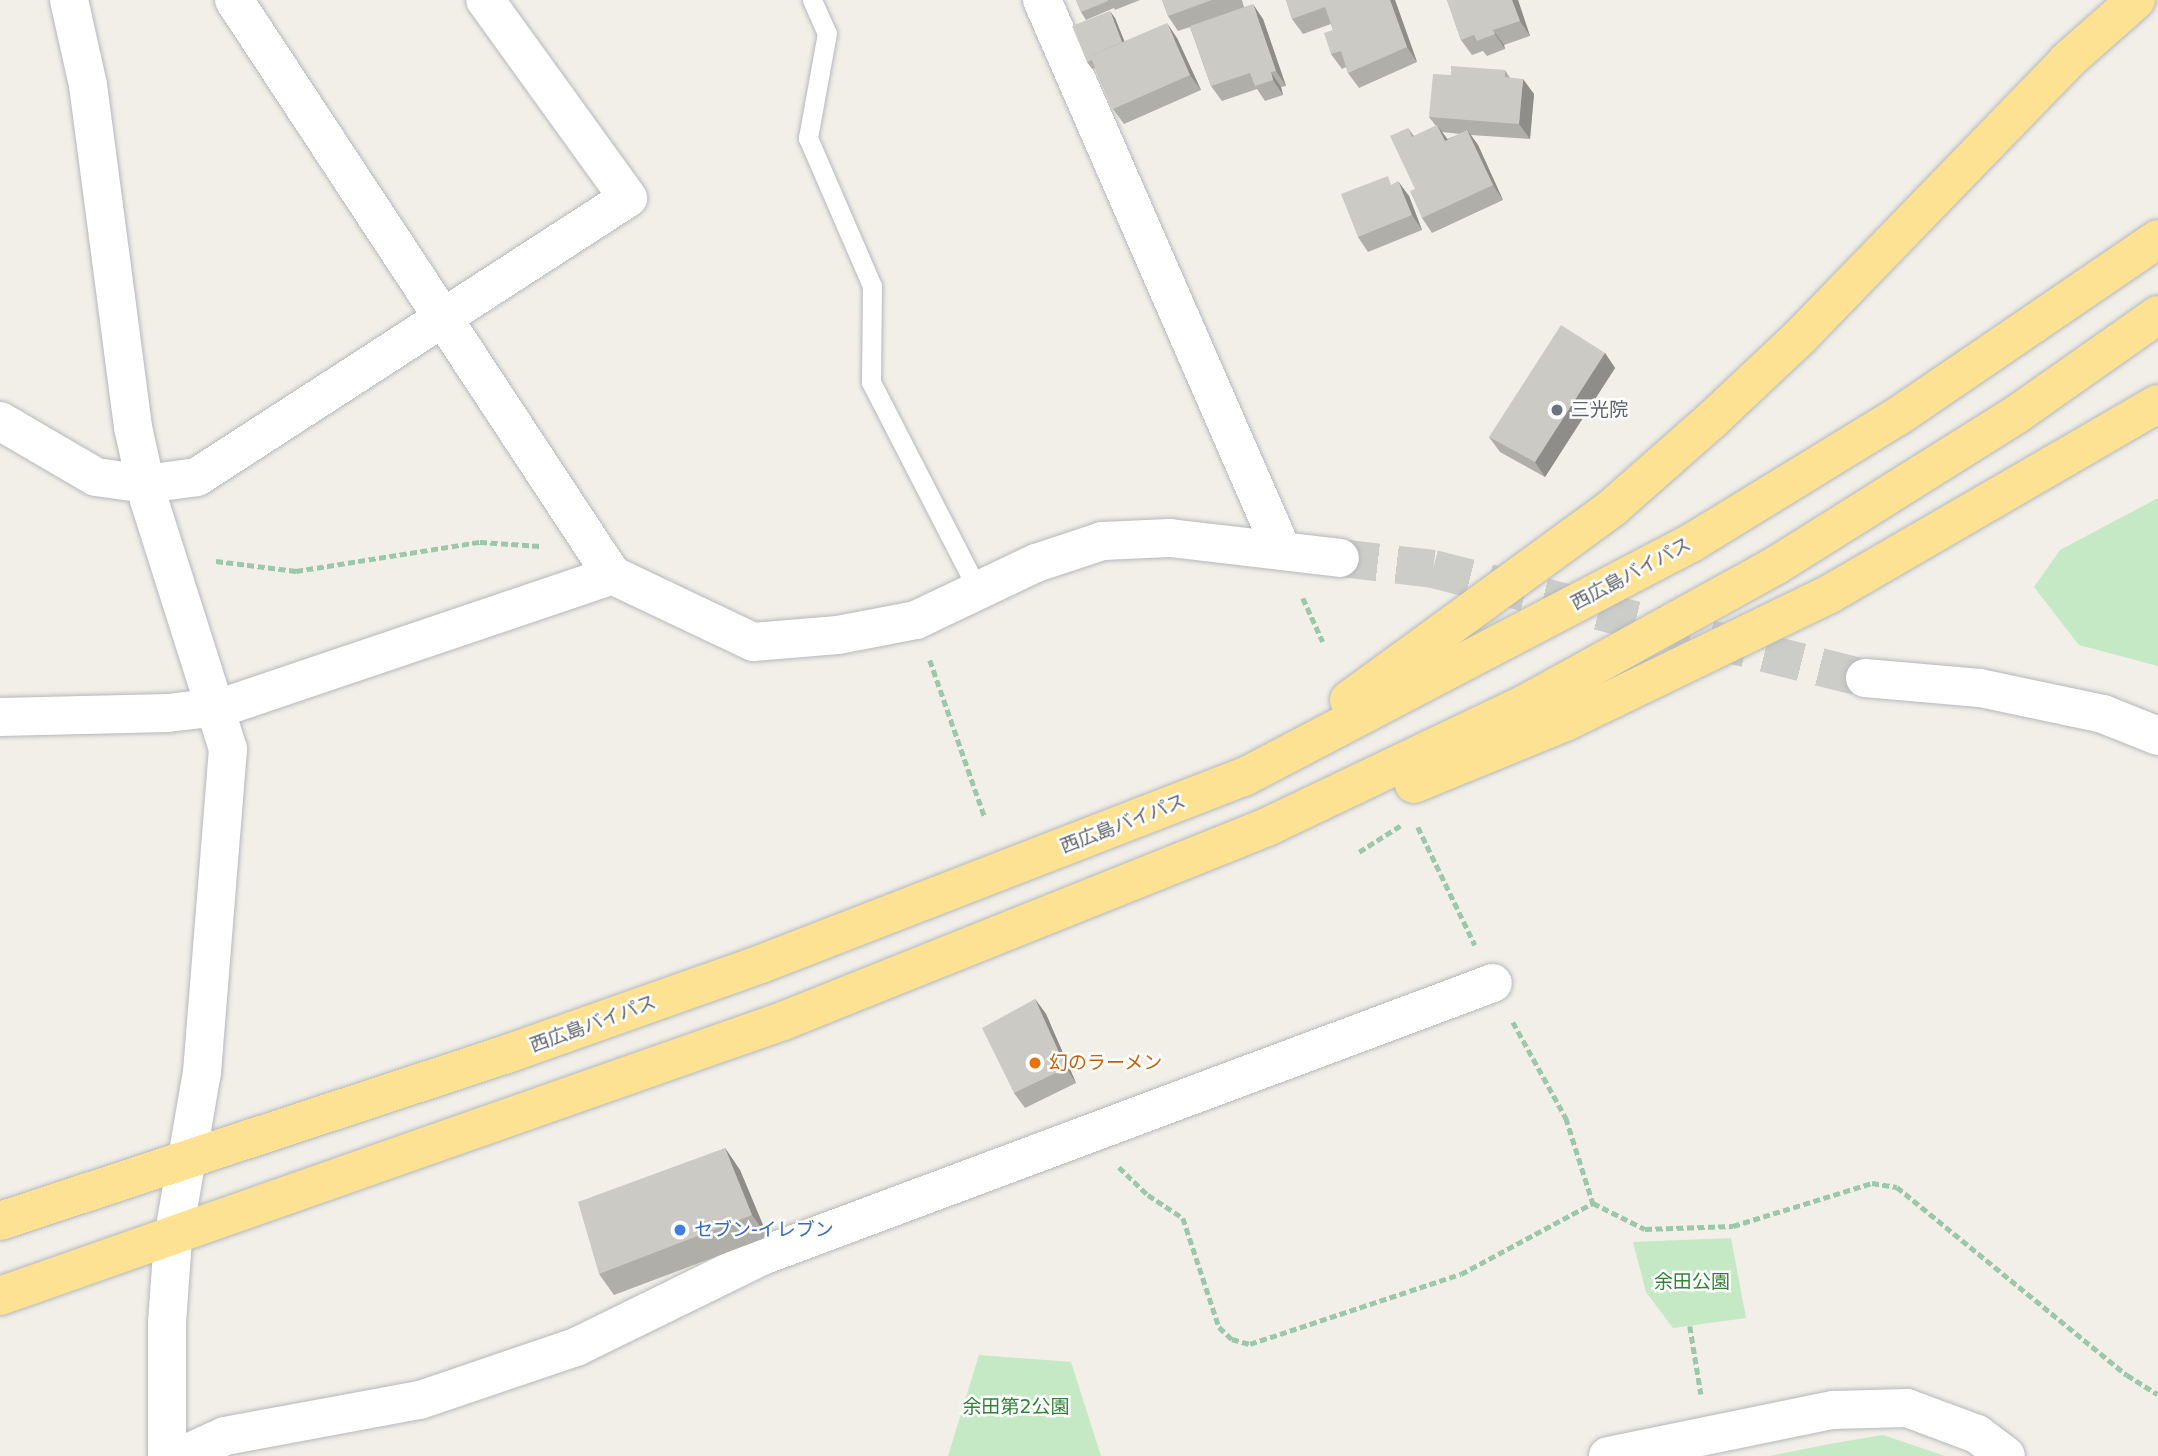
<!DOCTYPE html>
<html>
<head>
<meta charset="utf-8">
<style>
  body { margin:0 }
  #map { position:relative; width:2158px; height:1456px; overflow:hidden; background:#f1efe8; font-family:"DejaVu Sans","Noto Sans JP",sans-serif }
  div>[style] { position:absolute }
  .green>* { inset:0; background:#c5e8c5 }
  .street-tunnel>* { height:38px; margin-top:-19px; transform-origin:0; background:repeating-linear-gradient(90deg,#ccccc8 0 38px,transparent 0 57px) }
  .path>* { height:4.5px; margin-top:-2.25px; transform-origin:0; background:repeating-linear-gradient(90deg,#9cc7a9 0 7px,transparent 0 10.5px) }
  .roads { filter:drop-shadow(0 0 2px #b5b8bc) drop-shadow(0 0 2px #b5b8bc) }
  .lane>* { height:19px; margin:-9.5px; padding:0 9.5px; transform-origin:9.5px; border-radius:9.5px; background:#fff }
  .street>* { height:38px; margin:-19px; padding:0 19px; transform-origin:19px; border-radius:19px; background:#fff }
  .secondary>* { height:38px; margin:-19px; padding:0 19px; transform-origin:19px; border-radius:19px; background:#fff }
  .highway>* { height:38px; margin:-19px; padding:0 19px; transform-origin:19px; border-radius:19px; background:#fde293 }
  .wall>* { inset:0; background:#afaea9 }
  .shaded-wall>* { inset:0; background:#8f8d8a }
  .building>* { inset:0; background:#cccac5 }
  .dots>* { width:19px; height:19px; translate:-50% -50%; box-sizing:border-box; border:4px solid #fff; border-radius:50% }
  span { translate:-50% -50%; white-space:nowrap; text-align:center; line-height:1.15; -webkit-text-stroke:5px #fff; paint-order:stroke }
  .worship-label { font-size:19px; color:#5b616d }
  .left { translate:0 -50%; text-align:left }
  .street-label { font-size:19px; color:#5f6368 }
  .food-label { font-size:19px; color:#c56008 }
  .shop-label { font-size:19px; color:#366cbe }
  .park-label { font-size:19px; color:#348238 }
</style>
</head>
<body>
<div id="map">
  <div class="green">
    <i style="clip-path:polygon(2158px 498px,2158px 666px,2079px 645px,2034px 587px,2060px 550px)"></i>
    <i style="clip-path:polygon(1731px 1238px,1746px 1318px,1673px 1328px,1646px 1292px,1633px 1242px)"></i>
    <i style="clip-path:polygon(979px 1355px,1071px 1362px,1101px 1456px,948px 1456px)"></i>
    <i style="clip-path:polygon(1883px 1435px,1945px 1456px,1769px 1456px,1835px 1443px)"></i>
  </div>
  <div class="street-tunnel">
    <i style="left:1340px;top:558px;width:94px;rotate:6.7deg"></i>
    <i style="left:1433px;top:569px;width:446px;rotate:14.2deg"></i>
  </div>
  <div class="path">
    <i style="left:216px;top:561px;width:81px;rotate:7.1deg"></i>
    <i style="left:296px;top:571px;width:186px;rotate:-9deg"></i>
    <i style="left:480px;top:542px;width:60px;rotate:3.8deg"></i>
    <i style="left:1303px;top:598px;width:48px;rotate:65.6deg"></i>
    <i style="left:930px;top:660px;width:167px;rotate:70.8deg"></i>
    <i style="left:1418px;top:827px;width:131px;rotate:64.2deg"></i>
    <i style="left:1359px;top:852px;width:49px;rotate:-32.4deg"></i>
    <i style="left:1513px;top:1022px;width:110px;rotate:61.1deg"></i>
    <i style="left:1566px;top:1118px;width:89px;rotate:72.4deg"></i>
    <i style="left:1119px;top:1167px;width:40px;rotate:44deg"></i>
    <i style="left:1148px;top:1195px;width:42px;rotate:33.3deg"></i>
    <i style="left:1183px;top:1218px;width:115px;rotate:71.7deg"></i>
    <i style="left:1219px;top:1327px;width:18px;rotate:43deg"></i>
    <i style="left:1232px;top:1339px;width:19px;rotate:16deg"></i>
    <i style="left:1250px;top:1344px;width:222px;rotate:-18.4deg"></i>
    <i style="left:1461px;top:1274px;width:150px;rotate:-28.3deg"></i>
    <i style="left:1593px;top:1203px;width:58px;rotate:26.6deg"></i>
    <i style="left:1645px;top:1229px;width:88px;rotate:-2deg"></i>
    <i style="left:1733px;top:1226px;width:145px;rotate:-17.2deg"></i>
    <i style="left:1872px;top:1183px;width:25px;rotate:9deg"></i>
    <i style="left:1897px;top:1187px;width:297px;rotate:39.3deg"></i>
    <i style="left:2127px;top:1375px;width:36px;rotate:32deg"></i>
    <i style="left:1690px;top:1326px;width:69px;rotate:80.8deg"></i>
  </div>
  <div class="roads">
    <div class="lane">
      <i style="left:812px;top:0;width:36px;rotate:66deg"></i>
      <i style="left:827px;top:33px;width:107px;rotate:100.3deg"></i>
      <i style="left:808px;top:138px;width:161px;rotate:66.6deg"></i>
      <i style="left:872px;top:286px;width:96px;rotate:90.6deg"></i>
      <i style="left:871px;top:382px;width:236px;rotate:62.8deg"></i>
    </div>
    <div class="street">
      <i style="left:234px;top:0;width:688px;rotate:56.68deg"></i>
      <i style="left:1042px;top:0;width:598px;rotate:66.44deg"></i>
      <i style="left:0;top:421px;width:111px;rotate:30.3deg"></i>
      <i style="left:96px;top:477px;width:50px;rotate:8deg"></i>
      <i style="left:146px;top:484px;width:51px;rotate:-7.8deg"></i>
      <i style="left:197px;top:477px;width:513px;rotate:-32.92deg"></i>
      <i style="left:628px;top:198px;width:244px;rotate:-125.8deg"></i>
      <i style="left:1865px;top:678px;width:115px;rotate:5deg"></i>
      <i style="left:1980px;top:688px;width:126px;rotate:11.9deg"></i>
      <i style="left:2103px;top:714px;width:59px;rotate:21.8deg"></i>
      <i style="left:0;top:717px;width:168px;rotate:-1.4deg"></i>
      <i style="left:168px;top:713px;width:58px;rotate:-6.9deg"></i>
      <i style="left:226px;top:706px;width:408px;rotate:-18.7deg"></i>
      <i style="left:612px;top:575px;width:156px;rotate:25.4deg"></i>
      <i style="left:753px;top:642px;width:85px;rotate:-4.7deg"></i>
      <i style="left:838px;top:635px;width:79px;rotate:-10.9deg"></i>
      <i style="left:916px;top:620px;width:133px;rotate:-25.4deg"></i>
      <i style="left:1036px;top:563px;width:70px;rotate:-18.4deg"></i>
      <i style="left:1102px;top:541px;width:68px;rotate:-2.5deg"></i>
      <i style="left:1170px;top:538px;width:171px;rotate:6.7deg"></i>
      <i style="left:181px;top:1456px;width:48px;rotate:-24.4deg"></i>
      <i style="left:225px;top:1436px;width:198px;rotate:-10.5deg"></i>
      <i style="left:420px;top:1400px;width:165px;rotate:-18.8deg"></i>
      <i style="left:576px;top:1347px;width:207px;rotate:-26.1deg"></i>
      <i style="left:762px;top:1256px;width:780px;rotate:-20.48deg"></i>
      <i style="left:1608px;top:1456px;width:230px;rotate:-11.6deg"></i>
      <i style="left:1833px;top:1410px;width:74px;rotate:-1.5deg"></i>
      <i style="left:1907px;top:1408px;width:75px;rotate:20.4deg"></i>
      <i style="left:1977px;top:1434px;width:36px;rotate:37deg"></i>
    </div>
    <div class="secondary">
      <i style="left:69px;top:0;width:87px;rotate:77.4deg"></i>
      <i style="left:88px;top:85px;width:345px;rotate:82.5deg"></i>
      <i style="left:133px;top:427px;width:75px;rotate:77.6deg"></i>
      <i style="left:149px;top:500px;width:261px;rotate:72.4deg"></i>
      <i style="left:228px;top:749px;width:324px;rotate:94.6deg"></i>
      <i style="left:202px;top:1072px;width:169px;rotate:99.9deg"></i>
      <i style="left:173px;top:1239px;width:83px;rotate:94.1deg"></i>
      <i style="left:167px;top:1322px;width:134px;rotate:90deg"></i>
    </div>
    <div class="highway">
      <i style="left:1349px;top:700px;width:326px;rotate:-36.1deg"></i>
      <i style="left:1612px;top:508px;width:136px;rotate:-41.4deg"></i>
      <i style="left:1714px;top:418px;width:117px;rotate:-43.3deg"></i>
      <i style="left:1799px;top:338px;width:385px;rotate:-45.9deg"></i>
      <i style="left:2067px;top:61px;width:92px;rotate:-41.5deg"></i>
      <i style="left:1414px;top:784px;width:163px;rotate:-22.3deg"></i>
      <i style="left:1565px;top:722px;width:292px;rotate:-25.8deg"></i>
      <i style="left:1828px;top:595px;width:381px;rotate:-30.1deg"></i>
      <i style="left:0;top:1221px;width:534px;rotate:-18.23deg"></i>
      <i style="left:507px;top:1054px;width:269px;rotate:-19.5deg"></i>
      <i style="left:761px;top:964px;width:520px;rotate:-21.19deg"></i>
      <i style="left:1246px;top:776px;width:502px;rotate:-27.64deg"></i>
      <i style="left:1691px;top:543px;width:241px;rotate:-31.5deg"></i>
      <i style="left:1897px;top:417px;width:316px;rotate:-34.3deg"></i>
      <i style="left:0;top:1296px;width:830px;rotate:-19.35deg"></i>
      <i style="left:783px;top:1021px;width:521px;rotate:-21.84deg"></i>
      <i style="left:1267px;top:827px;width:286px;rotate:-25.5deg"></i>
      <i style="left:1525px;top:704px;width:286px;rotate:-28.9deg"></i>
      <i style="left:1775px;top:566px;width:286px;rotate:-32.1deg"></i>
      <i style="left:2017px;top:414px;width:172px;rotate:-35.1deg"></i>
    </div>
  </div>
  <div class="wall">
    <i style="clip-path:polygon(1076px 0,1140px 0,1115px 10px,1114px 8px,1086px 20px,1081px 12px)"></i>
    <i style="clip-path:polygon(1162px 0,1242px 0,1244px 7px,1263px 19px,1286px 86px,1281px 87px,1283px 95px,1265px 101px,1257px 89px,1222px 101px,1211px 86px,1190px 27px,1178px 31px,1168px 16px)"></i>
    <i style="clip-path:polygon(1286px 0,1395px 0,1417px 62px,1359px 88px,1348px 73px,1346px 67px,1342px 69px,1331px 54px,1333px 30px,1331px 24px,1303px 34px,1292px 19px)"></i>
    <i style="clip-path:polygon(1447px 0,1518px 0,1530px 36px,1504px 45px,1505px 49px,1487px 56px,1483px 51px,1472px 55px,1461px 40px)"></i>
    <i style="clip-path:polygon(1115px 18px,1124px 41px,1177px 38px,1201px 90px,1124px 124px,1113px 109px,1095px 68px,1092px 69px,1087px 62px)"></i>
    <i style="clip-path:polygon(evenodd,1505px 70px,1510px 78px,1534px 94px,1530px 139px,1471px 135px,1478px 145px,1503px 200px,1432px 233px,1422px 218px,1415px 189px,1408px 128px,1414px 136px,1436px 126px,1429px 117px,1451px 75px,1505px 70px,1442px 132px,1460px 134px,1447px 139px,1442px 132px)"></i>
    <i style="clip-path:polygon(1393px 184px,1409px 196px,1422px 230px,1368px 252px,1358px 237px)"></i>
    <i style="clip-path:polygon(1605px 353px,1615px 368px,1545px 477px,1500px 452px,1489px 437px)"></i>
    <i style="clip-path:polygon(1035px 999px,1046px 1014px,1076px 1083px,1025px 1108px,1014px 1093px)"></i>
    <i style="clip-path:polygon(725px 1148px,740px 1170px,768px 1237px,614px 1295px,599px 1274px)"></i>
  </div>
  <div class="shaded-wall">
    <i style="clip-path:polygon(1390px 0,1395px 0,1417px 62px,1407px 47px)"></i>
    <i style="clip-path:polygon(1512px 0,1518px 0,1530px 36px,1520px 21px)"></i>
    <i style="clip-path:polygon(1253px 4px,1263px 19px,1286px 86px,1276px 71px)"></i>
    <i style="clip-path:polygon(1110px 11px,1115px 18px,1130px 55px,1124px 47px)"></i>
    <i style="clip-path:polygon(1167px 23px,1177px 38px,1201px 90px,1190px 75px)"></i>
    <i style="clip-path:polygon(1493px 30px,1504px 45px,1505px 49px,1495px 34px)"></i>
    <i style="clip-path:polygon(1271px 72px,1281px 87px,1283px 95px,1273px 80px)"></i>
    <i style="clip-path:polygon(1523px 79px,1534px 94px,1530px 139px,1519px 124px)"></i>
    <i style="clip-path:polygon(1437px 125px,1448px 140px,1445px 141px)"></i>
    <i style="clip-path:polygon(1467px 130px,1478px 145px,1503px 200px,1493px 185px)"></i>
    <i style="clip-path:polygon(1398px 181px,1409px 196px,1422px 230px,1412px 215px)"></i>
    <i style="clip-path:polygon(1605px 353px,1615px 368px,1545px 477px,1535px 462px)"></i>
    <i style="clip-path:polygon(1035px 999px,1046px 1014px,1076px 1083px,1066px 1068px)"></i>
    <i style="clip-path:polygon(725px 1148px,740px 1170px,768px 1237px,752px 1215px)"></i>
  </div>
  <div class="building">
    <i style="clip-path:polygon(1076px 0,1108px 0,1108px 1px,1081px 12px)"></i>
    <i style="clip-path:polygon(1162px 0,1212px 0,1168px 16px)"></i>
    <i style="clip-path:polygon(1286px 0,1390px 0,1407px 47px,1348px 73px,1341px 51px,1331px 54px,1324px 33px,1333px 30px,1325px 7px,1292px 19px)"></i>
    <i style="clip-path:polygon(1447px 0,1512px 0,1520px 21px,1493px 30px,1495px 34px,1477px 41px,1474px 35px,1461px 40px)"></i>
    <i style="clip-path:polygon(1253px 4px,1276px 71px,1271px 72px,1273px 80px,1255px 86px,1250px 73px,1211px 86px,1190px 26px)"></i>
    <i style="clip-path:polygon(1110px 11px,1122px 42px,1090px 56px,1092px 60px,1087px 62px,1072px 26px)"></i>
    <i style="clip-path:polygon(1167px 23px,1190px 75px,1113px 109px,1090px 56px)"></i>
    <i style="clip-path:polygon(1451px 66px,1505px 70px,1505px 77px,1523px 79px,1519px 124px,1429px 117px,1433px 74px,1451px 75px)"></i>
    <i style="clip-path:polygon(1437px 125px,1445px 141px,1467px 130px,1493px 185px,1422px 218px,1410px 191px,1415px 189px,1390px 136px,1408px 128px,1412px 137px)"></i>
    <i style="clip-path:polygon(1388px 176px,1391px 185px,1398px 181px,1412px 215px,1358px 237px,1341px 194px)"></i>
    <i style="clip-path:polygon(1561px 325px,1605px 353px,1535px 462px,1489px 437px)"></i>
    <i style="clip-path:polygon(1035px 999px,1066px 1068px,1014px 1093px,982px 1028px)"></i>
    <i style="clip-path:polygon(725px 1148px,752px 1215px,599px 1274px,578px 1202px)"></i>
  </div>
  <div class="dots">
    <i style="left:1557px;top:410px;background:#6b7280"></i>
    <i style="left:1035px;top:1063px;background:#e8710a"></i>
    <i style="left:680px;top:1230px;background:#3f7fe0"></i>
  </div>
  <div class="worship-label">
    <span class="left" style="left:1571px;top:410px">三光院</span>
  </div>
  <div class="street-label">
    <span style="left:1631px;top:574px;rotate:-28deg">西広島バイパス</span>
    <span style="left:1123px;top:824px;rotate:-21deg">西広島バイパス</span>
    <span style="left:593px;top:1024px;rotate:-20deg">西広島バイパス</span>
  </div>
  <div class="food-label">
    <span class="left" style="left:1049px;top:1063px">幻のラーメン</span>
  </div>
  <div class="shop-label">
    <span class="left" style="left:694px;top:1230px">セブン-イレブン</span>
  </div>
  <div class="park-label">
    <span style="left:1692px;top:1282px">余田公園</span>
    <span style="left:1016px;top:1407px">余田第2公園</span>
  </div>
</div>
</body>
</html>
